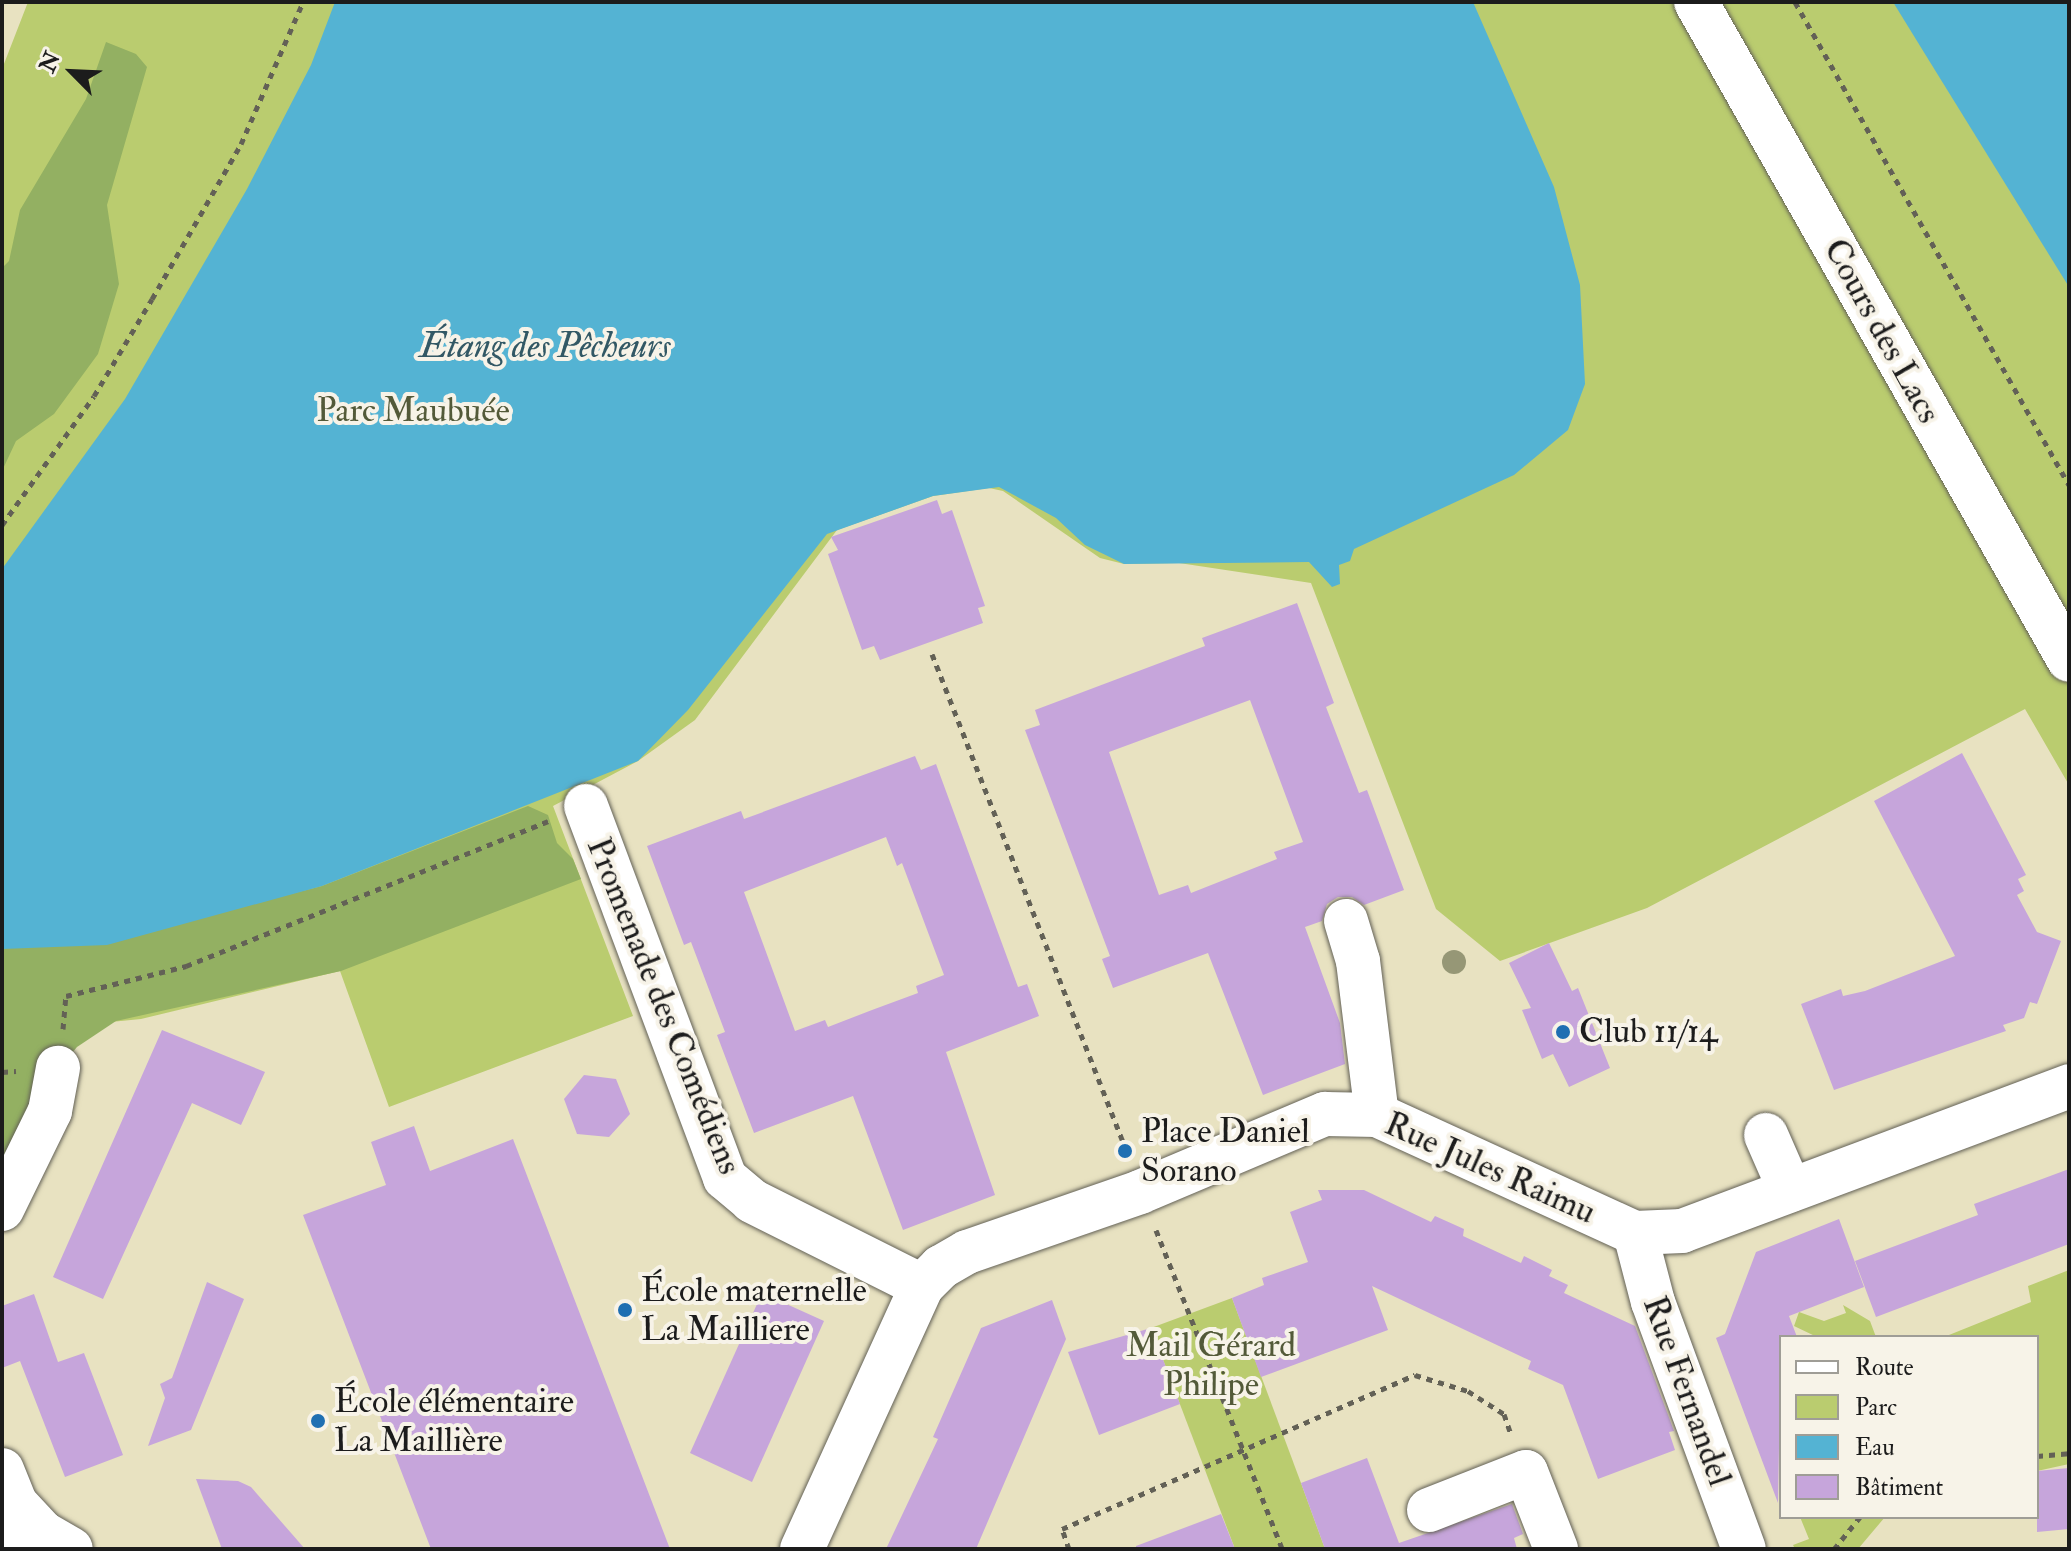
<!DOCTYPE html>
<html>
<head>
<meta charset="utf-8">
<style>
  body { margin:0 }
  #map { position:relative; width:2071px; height:1551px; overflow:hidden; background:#e8e2c1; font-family:"IM FELL Double Pica",serif }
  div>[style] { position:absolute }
  .green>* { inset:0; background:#bacc6f }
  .forest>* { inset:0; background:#93b062 }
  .water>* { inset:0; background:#54b3d3 }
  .building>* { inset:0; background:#c6a5db }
  .path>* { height:5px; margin-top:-2.5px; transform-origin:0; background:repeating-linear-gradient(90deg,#636156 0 6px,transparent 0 12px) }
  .roads { filter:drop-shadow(0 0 2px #636156) drop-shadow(0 0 2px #636156) }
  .minor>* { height:44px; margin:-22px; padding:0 22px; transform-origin:22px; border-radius:22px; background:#fff }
  .trees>* { width:24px; height:24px; margin:-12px; border-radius:50%; background:#969776 }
  .dots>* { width:22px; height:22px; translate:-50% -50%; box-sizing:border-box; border:4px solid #f7f3e8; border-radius:50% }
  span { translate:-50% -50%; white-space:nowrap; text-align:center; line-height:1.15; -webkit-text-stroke:8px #f7f3e8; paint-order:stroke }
  .street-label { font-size:34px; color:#1c1c1c }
  .park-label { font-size:34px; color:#535a39 }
  .poi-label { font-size:34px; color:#1c1c1c }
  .left { translate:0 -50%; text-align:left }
  .water-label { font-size:36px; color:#325865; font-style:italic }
  .frame { position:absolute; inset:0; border:4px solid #1c1c1c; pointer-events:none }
  .legend { position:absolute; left:1779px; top:1335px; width:260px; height:184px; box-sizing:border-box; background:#f7f3e8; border:2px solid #9f9d96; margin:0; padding:10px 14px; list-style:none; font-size:24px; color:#1c1c1c }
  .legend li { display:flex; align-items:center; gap:16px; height:40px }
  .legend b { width:40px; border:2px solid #9f9d96 }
  .north { position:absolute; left:32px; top:32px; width:80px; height:80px; -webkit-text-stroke:6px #f7f3e8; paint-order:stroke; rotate:294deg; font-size:22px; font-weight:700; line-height:32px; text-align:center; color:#1c1c1c }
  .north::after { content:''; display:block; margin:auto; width:28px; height:36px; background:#1c1c1c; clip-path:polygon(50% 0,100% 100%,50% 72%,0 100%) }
</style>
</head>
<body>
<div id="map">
  <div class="green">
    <i style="clip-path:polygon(28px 2px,2069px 2px,2069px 785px,2025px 709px,1647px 908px,1500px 961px,1436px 909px,1311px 583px,1179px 563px,1124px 564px,1100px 558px,1003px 491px,989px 488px,933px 496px,837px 530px,695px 720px,638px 761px,553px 806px,633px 1016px,389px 1107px,340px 971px,141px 1019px,30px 1030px,2px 1185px,2px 69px)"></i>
    <i style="clip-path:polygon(2069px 1270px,2069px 1464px,2037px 1471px,2037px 1337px,1944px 1337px,2031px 1302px,2028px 1286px)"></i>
    <i style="clip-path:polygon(1232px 1298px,1301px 1483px,1325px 1549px,1235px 1549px,1151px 1328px)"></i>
    <i style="clip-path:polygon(1843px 1305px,1870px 1321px,1876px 1337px,1817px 1337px,1794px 1326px,1799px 1312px,1824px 1321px,1846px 1313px)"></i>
    <i style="clip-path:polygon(1800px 1517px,1885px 1517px,1858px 1549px,1795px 1549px,1793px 1545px,1809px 1539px)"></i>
  </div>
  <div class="forest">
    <i style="clip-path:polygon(106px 42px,136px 54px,147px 67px,107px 205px,119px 284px,98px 354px,54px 414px,16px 441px,2px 471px,2px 268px,9px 261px,20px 210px,86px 99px)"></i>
    <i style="clip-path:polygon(528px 806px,548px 815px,557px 843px,573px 859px,581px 879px,341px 971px,116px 1021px,77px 1047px,44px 1086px,2px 1170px,2px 933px,215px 913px,322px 886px)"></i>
  </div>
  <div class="water">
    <i style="clip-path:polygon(335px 2px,1473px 2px,1554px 187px,1580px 285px,1585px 384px,1568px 430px,1514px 475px,1354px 549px,1350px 561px,1339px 565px,1340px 584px,1332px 587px,1309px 562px,1124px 564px,1085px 545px,1056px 518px,999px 487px,933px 496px,827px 534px,688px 710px,638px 761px,322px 886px,107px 945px,2px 949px,2px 569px,125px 399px,247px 189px,311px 65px)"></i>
    <i style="clip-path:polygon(1893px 2px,2069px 2px,2069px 287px,1925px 54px)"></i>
  </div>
  <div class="building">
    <i style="clip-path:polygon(937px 500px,942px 514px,952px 510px,985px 606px,978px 608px,983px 623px,880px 660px,874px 646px,862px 650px,828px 554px,838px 550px,831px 537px)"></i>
    <i style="clip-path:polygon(evenodd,1297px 603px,1334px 703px,1326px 707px,1359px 793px,1367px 790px,1404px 890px,1364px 905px,1352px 897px,1338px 897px,1327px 904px,1322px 921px,1305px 927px,1340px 1023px,1345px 1064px,1263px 1095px,1208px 953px,1113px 988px,1102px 959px,1110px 956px,1025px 730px,1040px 725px,1035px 710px,1205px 646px,1202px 638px,1297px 603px,1250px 700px,1303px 842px,1274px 852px,1277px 859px,1191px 893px,1188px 885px,1159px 895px,1109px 752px,1250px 700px)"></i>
    <i style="clip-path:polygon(1962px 753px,2026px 875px,2018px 879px,2024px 891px,2017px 895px,2037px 932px,2061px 941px,2037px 1004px,2030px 1002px,2024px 1018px,2003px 1025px,2006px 1031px,1834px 1090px,1801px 1004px,1841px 989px,1843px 996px,1865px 991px,1955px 956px,1874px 801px)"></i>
    <i style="clip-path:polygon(evenodd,915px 756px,921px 770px,936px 764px,1018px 987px,1027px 984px,1039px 1016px,946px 1052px,995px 1195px,903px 1230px,853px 1096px,754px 1133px,717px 1035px,725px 1032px,691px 942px,684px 945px,647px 846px,741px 811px,744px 819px,915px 756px,886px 837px,897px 866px,902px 863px,944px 975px,916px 986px,918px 993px,872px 1010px,828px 1027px,825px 1020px,795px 1031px,744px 892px,886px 837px)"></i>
    <i style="clip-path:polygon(1549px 943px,1572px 991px,1578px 988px,1610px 1068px,1569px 1087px,1553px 1054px,1542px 1059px,1522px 1010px,1531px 1008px,1509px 963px)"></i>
    <i style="clip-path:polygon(162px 1030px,265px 1072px,241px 1125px,192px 1103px,103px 1299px,53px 1277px)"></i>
    <i style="clip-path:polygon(584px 1075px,616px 1079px,630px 1114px,609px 1137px,577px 1134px,564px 1099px)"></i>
    <i style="clip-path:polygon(414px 1126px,430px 1171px,513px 1139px,670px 1549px,431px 1549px,303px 1215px,386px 1185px,371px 1142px)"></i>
    <i style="clip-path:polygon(2069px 1169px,2069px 1244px,1876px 1317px,1855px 1261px,1978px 1215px,1974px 1204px)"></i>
    <i style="clip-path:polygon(1318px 1190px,1364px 1190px,1431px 1222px,1435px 1216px,1464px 1229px,1463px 1236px,1521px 1263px,1524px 1256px,1552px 1270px,1549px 1276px,1568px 1285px,1564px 1293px,1635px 1326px,1674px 1431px,1669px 1432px,1675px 1450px,1598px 1479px,1563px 1385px,1528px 1369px,1531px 1361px,1372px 1286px,1388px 1330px,1261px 1377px,1232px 1298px,1264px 1285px,1262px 1278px,1308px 1262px,1290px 1212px,1322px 1200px)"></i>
    <i style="clip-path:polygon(1839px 1219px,1864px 1287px,1789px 1316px,1797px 1337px,1781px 1337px,1778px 1503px,1716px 1338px,1725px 1334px,1756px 1252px)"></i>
    <i style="clip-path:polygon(207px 1282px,244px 1299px,191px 1430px,148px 1446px,165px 1398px,160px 1384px,172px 1378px)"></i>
    <i style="clip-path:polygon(762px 1293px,824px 1321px,752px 1482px,690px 1453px)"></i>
    <i style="clip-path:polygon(34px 1294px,58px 1362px,84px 1353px,123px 1455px,65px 1477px,20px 1361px,2px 1368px,2px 1306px)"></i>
    <i style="clip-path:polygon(1052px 1300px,1066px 1339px,976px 1549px,886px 1549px,938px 1439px,933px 1437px,981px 1328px)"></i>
    <i style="clip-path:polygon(1151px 1328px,1180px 1404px,1099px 1435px,1068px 1352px)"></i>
    <i style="clip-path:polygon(1367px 1458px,1399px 1543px,1512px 1504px,1523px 1534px,1514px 1538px,1517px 1549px,1325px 1549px,1301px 1483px)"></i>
    <i style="clip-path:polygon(2069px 1468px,2069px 1529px,2037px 1532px,2037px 1471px)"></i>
    <i style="clip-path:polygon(196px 1479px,238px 1481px,251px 1487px,305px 1549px,222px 1549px)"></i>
    <i style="clip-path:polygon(1221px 1514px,1235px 1549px,1136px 1549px,1136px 1546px)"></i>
  </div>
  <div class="path">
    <i style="left:1795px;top:2px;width:555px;rotate:60.43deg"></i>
    <i style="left:2px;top:525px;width:158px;rotate:-54.5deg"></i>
    <i style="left:94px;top:396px;width:113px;rotate:-59.1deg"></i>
    <i style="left:152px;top:299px;width:179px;rotate:-60.1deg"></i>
    <i style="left:241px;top:144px;width:155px;rotate:-66.4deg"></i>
    <i style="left:932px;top:654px;width:535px;rotate:68.62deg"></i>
    <i style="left:63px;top:1029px;width:33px;rotate:-85deg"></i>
    <i style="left:66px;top:996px;width:124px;rotate:-14deg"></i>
    <i style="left:186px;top:966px;width:390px;rotate:-21.8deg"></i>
    <i style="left:2px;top:1072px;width:14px;rotate:-4deg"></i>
    <i style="left:1156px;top:1230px;width:343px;rotate:68.4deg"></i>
    <i style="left:2037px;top:1456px;width:32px;rotate:-5deg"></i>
    <i style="left:1069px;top:1549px;width:21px;rotate:-109deg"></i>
    <i style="left:1062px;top:1529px;width:385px;rotate:-23.6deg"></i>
    <i style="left:1415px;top:1375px;width:55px;rotate:16.8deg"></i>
    <i style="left:1468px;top:1391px;width:43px;rotate:32.6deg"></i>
    <i style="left:1504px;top:1414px;width:21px;rotate:71deg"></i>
    <i style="left:1834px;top:1549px;width:41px;rotate:-50.9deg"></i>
  </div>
  <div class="roads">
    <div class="minor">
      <i style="left:1696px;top:2px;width:756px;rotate:60.45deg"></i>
      <i style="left:586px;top:806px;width:397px;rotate:69.5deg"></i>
      <i style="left:725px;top:1178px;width:35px;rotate:40deg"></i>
      <i style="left:752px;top:1201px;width:190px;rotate:26.6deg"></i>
      <i style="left:1346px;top:921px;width:42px;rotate:73.3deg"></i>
      <i style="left:1358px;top:961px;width:155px;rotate:83deg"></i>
      <i style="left:1766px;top:1135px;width:60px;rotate:66.4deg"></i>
      <i style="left:2px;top:1209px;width:109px;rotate:-63.9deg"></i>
      <i style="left:50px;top:1111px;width:44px;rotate:-79.5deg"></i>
      <i style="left:1635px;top:1233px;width:71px;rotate:75.4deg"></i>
      <i style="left:1653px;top:1302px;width:263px;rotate:69.8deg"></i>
      <i style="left:2px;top:1470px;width:35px;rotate:68deg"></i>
      <i style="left:15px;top:1503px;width:41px;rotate:47deg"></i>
      <i style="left:43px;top:1533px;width:32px;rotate:30deg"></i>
      <i style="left:1429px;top:1510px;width:104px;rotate:-21.4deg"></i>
      <i style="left:1526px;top:1472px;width:83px;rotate:68.7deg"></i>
      <i style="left:2px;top:1546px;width:43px;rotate:-17.6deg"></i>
      <i style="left:802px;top:1549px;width:289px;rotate:-65.5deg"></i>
      <i style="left:922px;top:1286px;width:27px;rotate:-45deg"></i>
      <i style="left:941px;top:1267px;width:30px;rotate:-30deg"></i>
      <i style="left:967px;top:1252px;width:183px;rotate:-19.1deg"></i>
      <i style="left:1140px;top:1192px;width:201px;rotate:-22.9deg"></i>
      <i style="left:1325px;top:1114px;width:52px;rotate:1.1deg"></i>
      <i style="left:1377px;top:1115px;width:284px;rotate:24.6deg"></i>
      <i style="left:1635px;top:1233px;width:47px;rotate:-2.4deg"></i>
      <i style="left:1682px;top:1231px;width:413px;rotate:-20.5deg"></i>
    </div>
  </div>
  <div class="trees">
    <i style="left:1454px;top:962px"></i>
  </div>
  <div class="dots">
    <i style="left:1563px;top:1032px;background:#1f6fb2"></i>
    <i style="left:1125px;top:1151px;background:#1f6fb2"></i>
    <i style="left:625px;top:1310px;background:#1f6fb2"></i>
    <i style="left:318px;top:1421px;background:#1f6fb2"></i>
  </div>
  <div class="street-label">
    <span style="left:1882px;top:331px;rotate:61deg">Cours des Lacs</span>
    <span style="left:664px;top:1006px;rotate:68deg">Promenade des Comédiens</span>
    <span style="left:1490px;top:1168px;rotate:24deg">Rue Jules Raimu</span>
    <span style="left:1687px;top:1391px;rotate:70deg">Rue Fernandel</span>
  </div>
  <div class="park-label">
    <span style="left:413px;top:411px">Parc Maubuée</span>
    <span style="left:1211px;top:1365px">Mail Gérard<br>Philipe</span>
  </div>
  <div class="poi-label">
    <span class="left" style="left:1579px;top:1032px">Club 11/14</span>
    <span class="left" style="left:1141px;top:1151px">Place Daniel<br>Sorano</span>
    <span class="left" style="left:641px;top:1310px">École maternelle<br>La Mailliere</span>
    <span class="left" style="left:334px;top:1421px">École élémentaire<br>La Maillière</span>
  </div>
  <div class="water-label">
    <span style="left:545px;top:346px">Étang des Pêcheurs</span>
  </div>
  <div class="frame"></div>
  <ul class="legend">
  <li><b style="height:10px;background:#fff"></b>Route</li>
  <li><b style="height:22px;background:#bacc6f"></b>Parc</li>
  <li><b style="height:22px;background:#54b3d3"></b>Eau</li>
  <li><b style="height:22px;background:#c6a5db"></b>Bâtiment</li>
  </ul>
  <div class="north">N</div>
</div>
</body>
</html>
